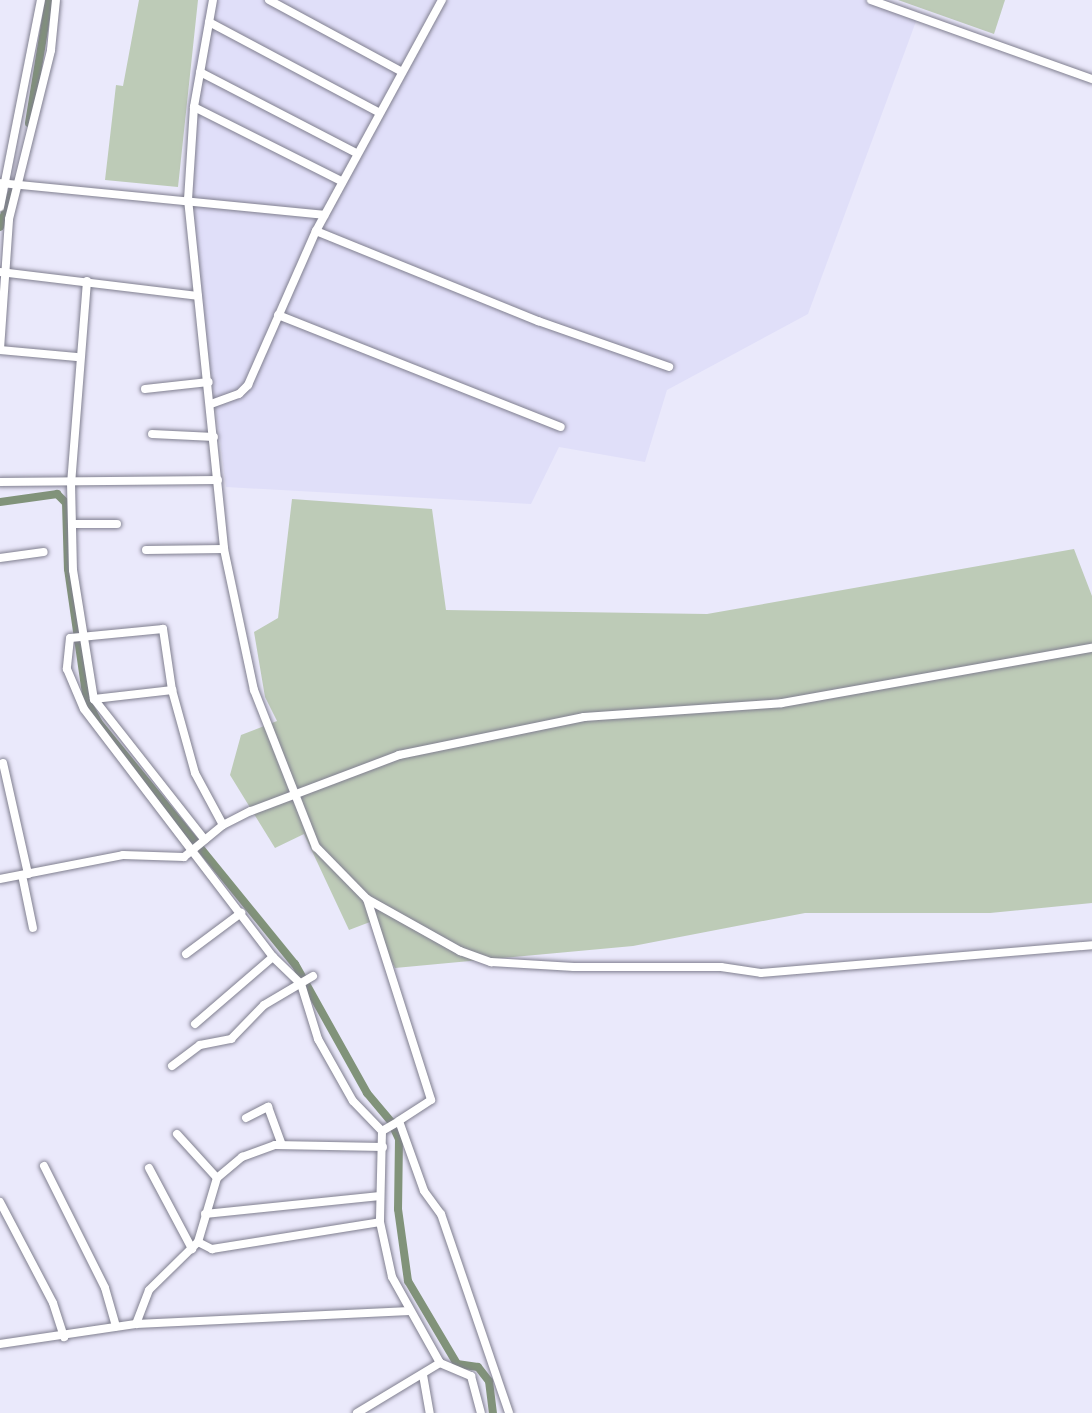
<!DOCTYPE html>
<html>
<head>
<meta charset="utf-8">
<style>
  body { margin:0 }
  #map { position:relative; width:1092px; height:1413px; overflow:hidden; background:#eae9fb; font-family:"DejaVu Sans",sans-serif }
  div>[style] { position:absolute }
  .built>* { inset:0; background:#e0dff9 }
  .green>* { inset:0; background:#bdcbb7 }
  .canal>* { height:8px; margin:-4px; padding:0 4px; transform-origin:4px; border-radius:4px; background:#81937a }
  .roads { filter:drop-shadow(0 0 2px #807f8f) drop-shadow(0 0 2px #807f8f) }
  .minor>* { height:8px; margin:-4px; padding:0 4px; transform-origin:4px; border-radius:4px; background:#fff }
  span { translate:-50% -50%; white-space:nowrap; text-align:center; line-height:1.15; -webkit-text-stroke:6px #f8f7ff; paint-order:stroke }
</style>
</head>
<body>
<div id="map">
  <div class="built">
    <i style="clip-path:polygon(207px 0,871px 0,918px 16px,808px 314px,667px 390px,645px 462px,559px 447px,531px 504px,226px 487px,188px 199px,192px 72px)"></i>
  </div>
  <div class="green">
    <i style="clip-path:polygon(139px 0,198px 0,178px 187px,105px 180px,116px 85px,123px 86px)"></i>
    <i style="clip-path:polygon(898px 0,1005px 0,994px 34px)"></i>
    <i style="clip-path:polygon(292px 499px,432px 509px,446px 610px,707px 614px,1074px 549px,1092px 596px,1092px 903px,990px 913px,805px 913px,633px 946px,395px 968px,370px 922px,349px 930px,304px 834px,275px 848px,230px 775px,241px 735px,277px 721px,265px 697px,254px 632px,278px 618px)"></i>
  </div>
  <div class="canal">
    <i style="left:29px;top:123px;width:125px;rotate:-80.8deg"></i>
    <i style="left:0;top:227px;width:39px;rotate:-71deg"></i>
    <i style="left:0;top:502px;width:58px;rotate:-8deg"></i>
    <i style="left:57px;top:494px;width:13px;rotate:45deg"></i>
    <i style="left:66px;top:503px;width:66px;rotate:88.3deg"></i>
    <i style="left:68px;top:569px;width:133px;rotate:81.8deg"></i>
    <i style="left:87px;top:701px;width:24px;rotate:62deg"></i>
    <i style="left:98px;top:722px;width:312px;rotate:50.9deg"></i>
    <i style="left:295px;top:964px;width:148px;rotate:60.8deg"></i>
    <i style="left:367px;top:1093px;width:38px;rotate:50deg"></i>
    <i style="left:391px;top:1122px;width:19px;rotate:65deg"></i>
    <i style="left:399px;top:1139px;width:70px;rotate:90.8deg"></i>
    <i style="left:398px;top:1209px;width:73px;rotate:82.1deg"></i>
    <i style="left:408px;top:1281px;width:96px;rotate:59.4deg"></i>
    <i style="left:457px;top:1364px;width:21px;rotate:8deg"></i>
    <i style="left:478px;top:1367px;width:18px;rotate:52deg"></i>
    <i style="left:489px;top:1381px;width:32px;rotate:83deg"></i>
  </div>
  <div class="roads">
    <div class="minor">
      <i style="left:213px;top:0;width:109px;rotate:100.1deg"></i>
      <i style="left:194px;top:107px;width:92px;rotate:93.7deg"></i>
      <i style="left:188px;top:199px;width:352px;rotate:84.1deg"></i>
      <i style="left:224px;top:549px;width:144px;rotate:78deg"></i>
      <i style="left:254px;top:690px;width:169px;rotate:68.5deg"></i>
      <i style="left:316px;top:847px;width:73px;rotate:45.6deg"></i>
      <i style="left:367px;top:899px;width:211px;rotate:72.3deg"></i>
      <i style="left:431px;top:1100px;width:38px;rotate:147deg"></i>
      <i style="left:399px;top:1121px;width:74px;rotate:70.3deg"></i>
      <i style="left:424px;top:1191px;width:29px;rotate:54deg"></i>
      <i style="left:441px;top:1214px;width:210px;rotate:71.1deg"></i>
      <i style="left:269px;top:0;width:151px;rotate:28.4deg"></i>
      <i style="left:871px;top:0;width:235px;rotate:19.7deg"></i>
      <i style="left:209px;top:22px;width:191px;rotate:28deg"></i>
      <i style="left:200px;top:72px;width:176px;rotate:27.4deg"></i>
      <i style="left:194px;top:107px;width:165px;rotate:26.7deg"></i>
      <i style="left:0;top:183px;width:326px;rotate:5.6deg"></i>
      <i style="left:0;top:207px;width:211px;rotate:-78.8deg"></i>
      <i style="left:316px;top:231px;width:240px;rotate:22.1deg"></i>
      <i style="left:538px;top:321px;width:139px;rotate:19.3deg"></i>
      <i style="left:0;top:272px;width:199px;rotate:6.9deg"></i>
      <i style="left:87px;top:281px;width:203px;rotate:94.5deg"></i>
      <i style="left:71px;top:483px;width:87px;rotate:88.7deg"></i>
      <i style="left:73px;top:570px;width:131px;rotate:80.8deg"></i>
      <i style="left:94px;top:699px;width:179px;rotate:51.8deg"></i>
      <i style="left:278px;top:315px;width:304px;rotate:21.6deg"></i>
      <i style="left:0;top:349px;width:130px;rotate:-86deg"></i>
      <i style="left:9px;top:219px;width:174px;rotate:-76deg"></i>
      <i style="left:51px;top:50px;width:50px;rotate:-84.3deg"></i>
      <i style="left:0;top:350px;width:77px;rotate:5.2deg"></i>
      <i style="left:145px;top:389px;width:64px;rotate:-6.2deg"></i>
      <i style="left:211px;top:404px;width:30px;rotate:-20deg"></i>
      <i style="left:239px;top:394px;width:13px;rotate:-45deg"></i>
      <i style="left:248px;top:385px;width:168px;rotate:-66.2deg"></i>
      <i style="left:316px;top:231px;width:263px;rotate:-61.4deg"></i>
      <i style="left:152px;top:434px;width:62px;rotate:2.8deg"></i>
      <i style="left:0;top:482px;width:218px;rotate:-0.5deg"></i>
      <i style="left:73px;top:524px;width:44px"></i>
      <i style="left:146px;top:550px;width:78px;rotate:-0.7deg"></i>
      <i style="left:0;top:558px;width:44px;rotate:-7.8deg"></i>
      <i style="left:94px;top:699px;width:79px;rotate:-6.6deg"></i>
      <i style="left:3px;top:763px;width:114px;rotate:77.3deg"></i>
      <i style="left:223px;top:825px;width:59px;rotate:-118.3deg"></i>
      <i style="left:195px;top:773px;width:86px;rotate:-105.5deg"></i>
      <i style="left:172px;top:690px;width:62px;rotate:-98.4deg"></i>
      <i style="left:163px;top:629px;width:93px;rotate:174.5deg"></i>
      <i style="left:70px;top:638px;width:31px;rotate:96deg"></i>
      <i style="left:67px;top:669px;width:43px;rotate:67deg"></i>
      <i style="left:84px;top:709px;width:312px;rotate:52.7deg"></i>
      <i style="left:273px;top:957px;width:39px;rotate:44deg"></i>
      <i style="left:301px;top:984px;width:58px;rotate:72.8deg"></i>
      <i style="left:318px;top:1039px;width:71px;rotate:60.6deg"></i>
      <i style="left:353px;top:1101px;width:42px;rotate:46deg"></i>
      <i style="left:382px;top:1131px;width:91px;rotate:91.3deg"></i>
      <i style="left:380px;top:1222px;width:56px;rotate:77.7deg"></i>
      <i style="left:392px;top:1277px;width:98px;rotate:60.8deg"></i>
      <i style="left:440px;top:1363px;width:34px;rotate:23deg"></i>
      <i style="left:471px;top:1376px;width:38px;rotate:75deg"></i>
      <i style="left:22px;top:875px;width:54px;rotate:78.3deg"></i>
      <i style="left:0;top:879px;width:125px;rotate:-11deg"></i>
      <i style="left:123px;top:855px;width:61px;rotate:1.9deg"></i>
      <i style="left:184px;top:857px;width:50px;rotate:-39.4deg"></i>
      <i style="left:223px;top:825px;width:31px;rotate:-27deg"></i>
      <i style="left:251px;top:811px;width:158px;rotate:-20.7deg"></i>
      <i style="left:399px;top:755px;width:189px;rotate:-11.6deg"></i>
      <i style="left:584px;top:717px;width:198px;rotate:-4deg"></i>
      <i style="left:782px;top:703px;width:315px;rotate:-10.1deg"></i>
      <i style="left:367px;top:899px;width:107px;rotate:29.2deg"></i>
      <i style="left:460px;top:951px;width:33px;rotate:20deg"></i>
      <i style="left:491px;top:962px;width:83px;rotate:3.4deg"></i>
      <i style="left:574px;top:967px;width:147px"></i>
      <i style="left:721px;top:967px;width:40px;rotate:8.5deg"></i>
      <i style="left:761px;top:973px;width:332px;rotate:-4.8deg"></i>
      <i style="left:186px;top:954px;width:69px;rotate:-36.7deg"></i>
      <i style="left:195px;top:1024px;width:103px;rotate:-40.7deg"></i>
      <i style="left:172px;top:1066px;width:35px;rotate:-37deg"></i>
      <i style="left:200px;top:1045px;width:32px;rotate:-11deg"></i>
      <i style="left:231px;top:1039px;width:47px;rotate:-45.9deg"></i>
      <i style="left:264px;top:1005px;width:57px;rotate:-30.6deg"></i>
      <i style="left:246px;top:1118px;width:25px;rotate:-27deg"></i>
      <i style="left:268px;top:1107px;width:40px;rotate:69.8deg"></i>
      <i style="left:382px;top:1131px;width:20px;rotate:-30deg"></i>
      <i style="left:177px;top:1134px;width:59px;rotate:47.7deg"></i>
      <i style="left:44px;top:1166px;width:136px;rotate:63.4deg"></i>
      <i style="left:105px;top:1288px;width:40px;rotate:74deg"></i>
      <i style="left:149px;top:1168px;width:92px;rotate:62deg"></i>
      <i style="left:0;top:1202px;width:114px;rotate:62.3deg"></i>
      <i style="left:53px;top:1303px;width:36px;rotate:72deg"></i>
      <i style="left:205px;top:1214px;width:176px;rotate:-5.9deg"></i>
      <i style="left:198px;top:1242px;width:16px;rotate:27deg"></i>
      <i style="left:212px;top:1249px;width:170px;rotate:-9.1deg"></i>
      <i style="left:136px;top:1324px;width:36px;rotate:-69deg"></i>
      <i style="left:149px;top:1290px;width:69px;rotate:-44.4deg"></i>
      <i style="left:198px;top:1242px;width:67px;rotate:-73.5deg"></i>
      <i style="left:217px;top:1178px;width:33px;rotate:-40deg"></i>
      <i style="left:242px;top:1157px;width:35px;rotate:-20deg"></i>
      <i style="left:275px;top:1145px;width:108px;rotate:1.1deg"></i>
      <i style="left:0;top:1344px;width:137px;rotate:-8.4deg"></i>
      <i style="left:136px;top:1324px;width:274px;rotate:-2.7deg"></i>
      <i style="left:423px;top:1375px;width:39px;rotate:80deg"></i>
      <i style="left:357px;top:1413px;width:97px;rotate:-31.1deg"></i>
    </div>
  </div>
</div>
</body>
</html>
